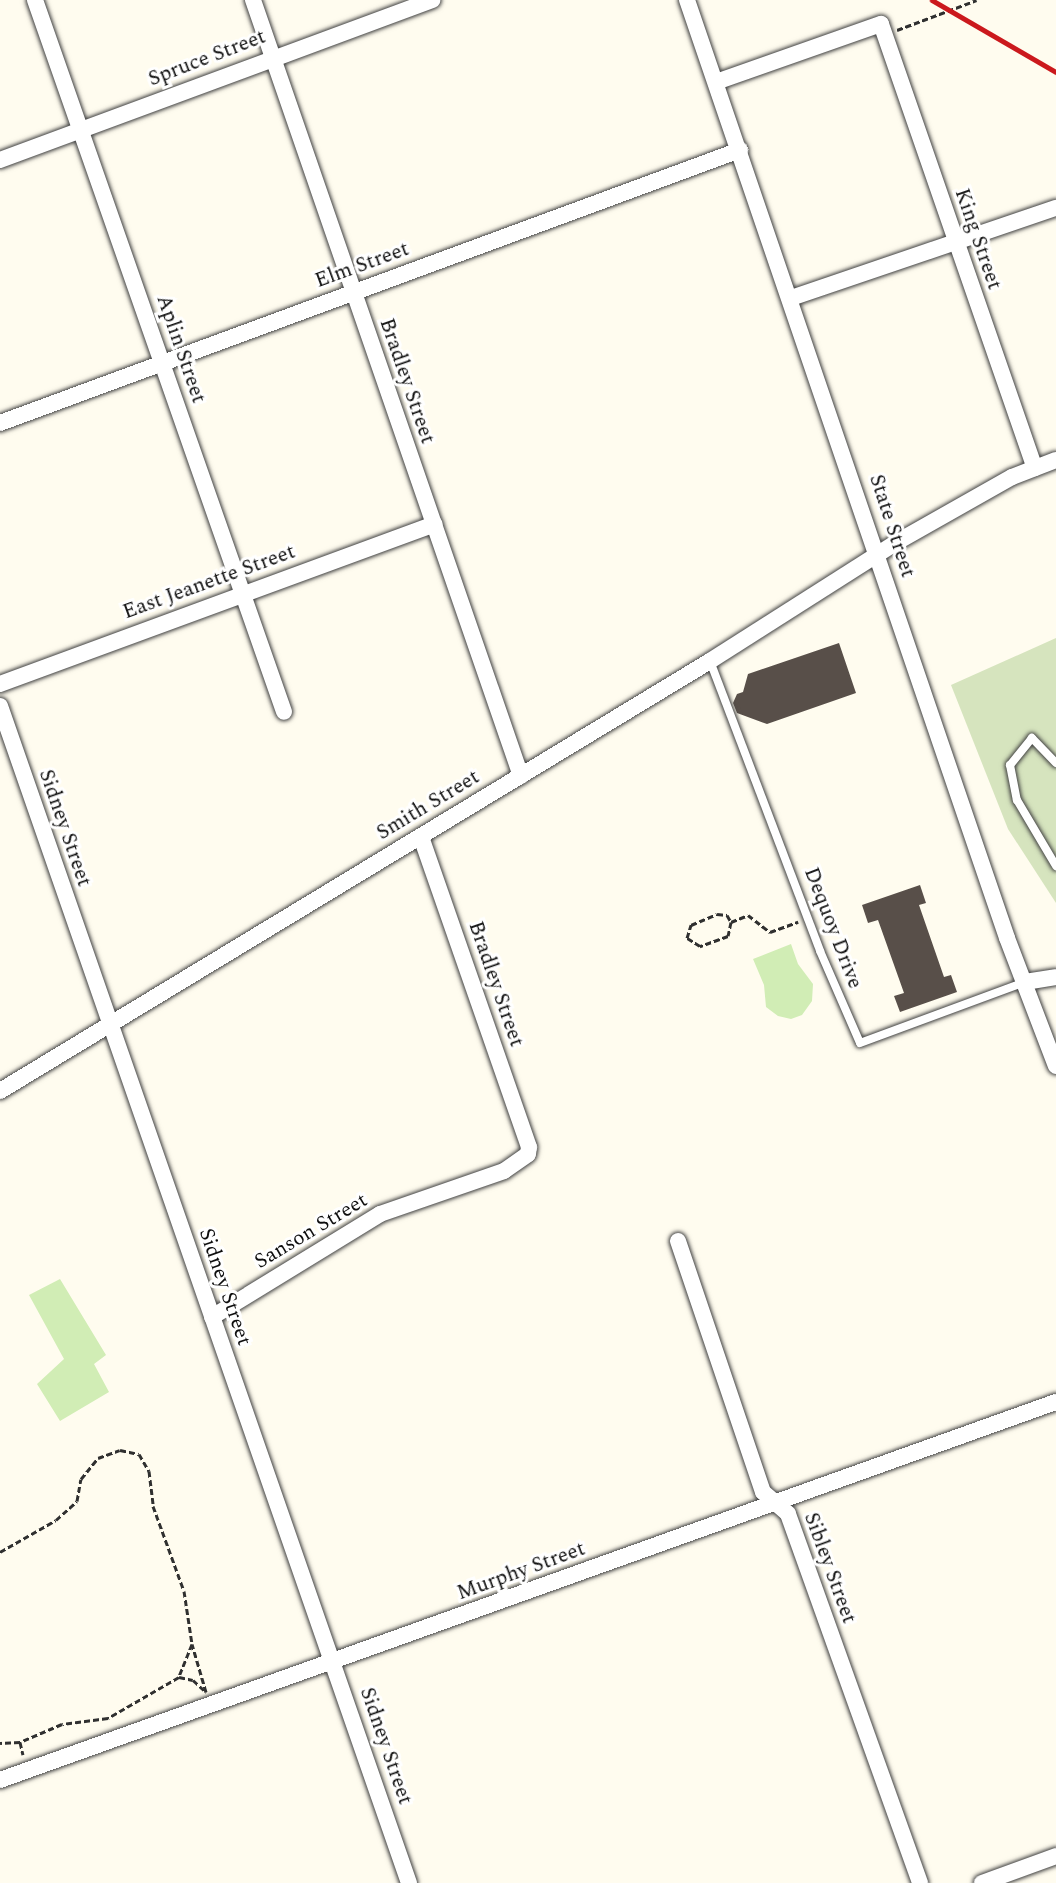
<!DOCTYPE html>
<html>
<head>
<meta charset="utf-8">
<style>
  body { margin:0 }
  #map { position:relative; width:1056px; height:1883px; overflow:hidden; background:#fffcef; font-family:Spectral,serif }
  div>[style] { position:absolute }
  .green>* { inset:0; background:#d1edb5 }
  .cemetery>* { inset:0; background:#d6e4be }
  .building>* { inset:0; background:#584f49 }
  .path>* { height:3px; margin-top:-1.5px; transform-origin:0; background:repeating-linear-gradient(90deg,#303030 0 6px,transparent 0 9px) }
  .roads { filter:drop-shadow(0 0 2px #414141) drop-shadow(0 0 2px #414141) }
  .lane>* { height:8px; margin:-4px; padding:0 4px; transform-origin:4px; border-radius:4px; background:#fff }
  .street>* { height:16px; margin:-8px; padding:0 8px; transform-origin:8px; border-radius:8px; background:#fff }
  .rail>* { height:4.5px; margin:-2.25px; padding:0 2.25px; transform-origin:2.25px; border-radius:2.25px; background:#cb191d }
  span { translate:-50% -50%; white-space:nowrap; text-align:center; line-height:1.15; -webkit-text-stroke:6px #fff; paint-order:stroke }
  .street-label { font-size:21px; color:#0e0e0e }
</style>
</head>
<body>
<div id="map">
  <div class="green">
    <i style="clip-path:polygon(791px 944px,798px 964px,813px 984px,812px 1001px,802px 1015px,791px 1019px,778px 1016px,766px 1007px,764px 985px,753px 959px)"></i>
    <i style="clip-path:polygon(60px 1279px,106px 1355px,94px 1364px,109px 1392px,60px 1421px,37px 1384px,64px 1359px,29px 1295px)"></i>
  </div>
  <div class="cemetery">
    <i style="clip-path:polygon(1056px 638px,1056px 903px,1008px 829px,951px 685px)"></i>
  </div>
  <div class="building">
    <i style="clip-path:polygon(839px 643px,856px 693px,767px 724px,737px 713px,733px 703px,737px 694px,743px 692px,748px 674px)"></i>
    <i style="clip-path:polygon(920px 885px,926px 903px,919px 905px,944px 977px,951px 975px,957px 992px,900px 1012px,894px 996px,904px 993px,878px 920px,868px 923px,862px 905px)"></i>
  </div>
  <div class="path">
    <i style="left:897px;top:30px;width:85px;rotate:-20.6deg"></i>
    <i style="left:731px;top:922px;width:14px;rotate:102deg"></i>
    <i style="left:728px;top:936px;width:30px;rotate:160deg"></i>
    <i style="left:700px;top:946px;width:15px;rotate:-148deg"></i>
    <i style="left:687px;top:938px;width:14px;rotate:-73deg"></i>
    <i style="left:691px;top:925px;width:28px;rotate:-23deg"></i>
    <i style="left:717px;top:914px;width:10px;rotate:6deg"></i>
    <i style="left:727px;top:915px;width:8px;rotate:60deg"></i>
    <i style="left:731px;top:922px;width:18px;rotate:-22deg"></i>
    <i style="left:748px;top:915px;width:28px;rotate:38deg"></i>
    <i style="left:770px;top:932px;width:30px;rotate:-20deg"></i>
    <i style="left:0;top:1552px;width:64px;rotate:-29.7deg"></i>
    <i style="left:56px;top:1520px;width:28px;rotate:-42deg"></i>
    <i style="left:77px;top:1501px;width:22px;rotate:-80deg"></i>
    <i style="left:81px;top:1479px;width:27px;rotate:-51deg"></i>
    <i style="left:98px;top:1458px;width:23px;rotate:-20deg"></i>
    <i style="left:120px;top:1450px;width:19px;rotate:12deg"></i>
    <i style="left:139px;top:1454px;width:20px;rotate:60deg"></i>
    <i style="left:149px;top:1471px;width:35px;rotate:83deg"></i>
    <i style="left:153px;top:1506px;width:90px;rotate:70deg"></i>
    <i style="left:184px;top:1591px;width:54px;rotate:81.4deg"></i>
    <i style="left:192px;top:1644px;width:35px;rotate:112deg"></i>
    <i style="left:179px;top:1677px;width:82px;rotate:150deg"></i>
    <i style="left:108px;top:1718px;width:46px;rotate:172.6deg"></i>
    <i style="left:62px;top:1724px;width:46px;rotate:156.8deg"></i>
    <i style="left:20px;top:1742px;width:20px;rotate:177deg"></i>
    <i style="left:179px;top:1677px;width:14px;rotate:12deg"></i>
    <i style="left:193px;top:1680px;width:18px;rotate:43deg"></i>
    <i style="left:206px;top:1692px;width:50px;rotate:-106.3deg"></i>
    <i style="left:20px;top:1742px;width:13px;rotate:77deg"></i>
  </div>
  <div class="roads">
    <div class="lane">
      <i style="left:710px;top:661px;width:310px;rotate:69.2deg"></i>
      <i style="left:820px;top:951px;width:100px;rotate:66.5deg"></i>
      <i style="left:860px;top:1043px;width:176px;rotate:-20.3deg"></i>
      <i style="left:1056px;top:763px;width:35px;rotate:-134deg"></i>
      <i style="left:1032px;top:738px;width:35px;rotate:129deg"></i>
      <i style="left:1010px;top:765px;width:36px;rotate:79deg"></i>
      <i style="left:1017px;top:800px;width:77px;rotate:59.4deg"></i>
    </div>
    <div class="street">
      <i style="left:35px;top:0;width:754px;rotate:70.72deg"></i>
      <i style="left:253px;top:0;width:821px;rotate:70.95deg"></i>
      <i style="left:687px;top:0;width:991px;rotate:71.16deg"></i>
      <i style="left:1007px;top:938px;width:137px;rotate:69.1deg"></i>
      <i style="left:716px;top:82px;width:175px;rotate:-19.4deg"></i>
      <i style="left:881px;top:24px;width:470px;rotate:70.9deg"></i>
      <i style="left:0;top:160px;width:461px;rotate:-20.3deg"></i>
      <i style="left:791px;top:298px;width:280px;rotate:-18.8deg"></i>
      <i style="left:0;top:423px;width:789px;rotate:-20.25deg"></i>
      <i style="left:0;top:684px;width:463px;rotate:-20.2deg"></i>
      <i style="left:0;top:706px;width:1246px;rotate:70.84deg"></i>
      <i style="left:1025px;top:982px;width:31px;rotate:-9deg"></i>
      <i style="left:0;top:1091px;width:830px;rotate:-31.2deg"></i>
      <i style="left:710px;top:661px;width:222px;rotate:-32.5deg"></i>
      <i style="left:897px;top:542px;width:132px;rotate:-29.5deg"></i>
      <i style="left:1012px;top:477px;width:47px;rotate:-21.1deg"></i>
      <i style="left:678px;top:1241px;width:265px;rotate:71.3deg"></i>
      <i style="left:763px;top:1492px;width:33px;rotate:41deg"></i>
      <i style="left:788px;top:1514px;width:392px;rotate:70.3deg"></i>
      <i style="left:212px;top:1317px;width:197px;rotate:-31.5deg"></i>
      <i style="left:380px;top:1214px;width:131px;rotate:-19.1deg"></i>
      <i style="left:504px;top:1171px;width:29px;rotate:-35deg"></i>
      <i style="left:528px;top:1154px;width:7px;rotate:-82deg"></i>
      <i style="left:529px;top:1147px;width:329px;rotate:-109.2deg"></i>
      <i style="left:0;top:1780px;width:1122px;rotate:-19.7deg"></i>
      <i style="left:982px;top:1883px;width:79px;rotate:-20deg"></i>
    </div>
  </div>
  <div class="rail">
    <i style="left:932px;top:0;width:143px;rotate:30.1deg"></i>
  </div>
  <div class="street-label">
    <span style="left:207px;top:58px;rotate:-21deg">Spruce Street</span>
    <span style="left:978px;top:239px;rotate:71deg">King Street</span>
    <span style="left:362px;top:265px;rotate:-20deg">Elm Street</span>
    <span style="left:181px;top:349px;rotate:71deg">Aplin Street</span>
    <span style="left:407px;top:381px;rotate:71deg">Bradley Street</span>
    <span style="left:892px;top:526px;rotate:72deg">State Street</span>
    <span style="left:209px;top:582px;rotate:-20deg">East Jeanette Street</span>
    <span style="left:428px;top:805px;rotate:-31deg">Smith Street</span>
    <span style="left:65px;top:828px;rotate:71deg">Sidney Street</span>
    <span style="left:833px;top:928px;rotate:69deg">Dequoy Drive</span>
    <span style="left:496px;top:984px;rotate:71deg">Bradley Street</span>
    <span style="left:311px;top:1231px;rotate:-31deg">Sanson Street</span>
    <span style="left:225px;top:1287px;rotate:71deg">Sidney Street</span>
    <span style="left:830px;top:1568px;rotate:70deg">Sibley Street</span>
    <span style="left:521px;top:1571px;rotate:-20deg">Murphy Street</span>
    <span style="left:386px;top:1746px;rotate:71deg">Sidney Street</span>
  </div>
</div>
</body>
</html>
